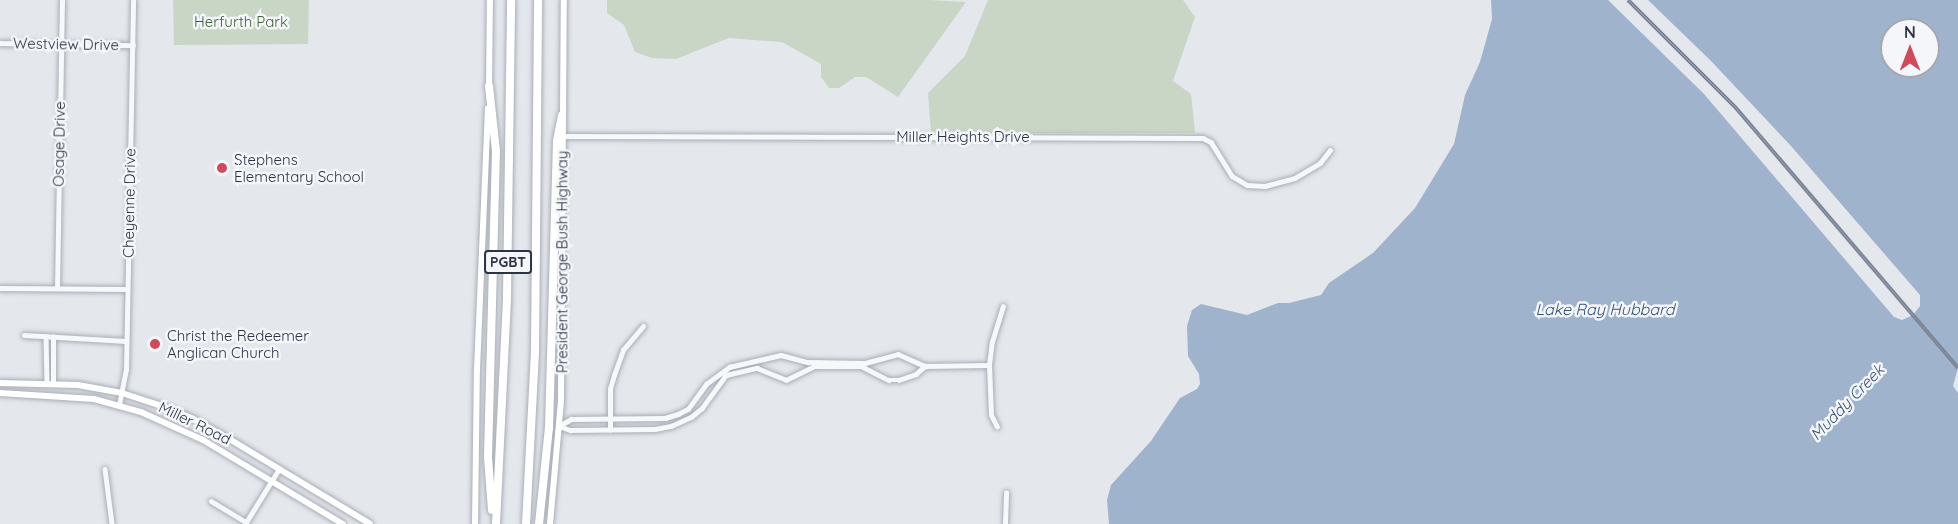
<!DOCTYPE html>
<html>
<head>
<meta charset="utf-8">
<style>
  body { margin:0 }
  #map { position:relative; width:1958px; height:524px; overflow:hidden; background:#e4e7ec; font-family:Quicksand,sans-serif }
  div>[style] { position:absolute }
  .green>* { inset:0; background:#c9d6c5 }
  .water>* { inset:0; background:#9fb4cc }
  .roads { filter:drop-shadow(0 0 2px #a9aeb7) drop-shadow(0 0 2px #a9aeb7) }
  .street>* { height:4.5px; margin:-2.25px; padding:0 2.25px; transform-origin:2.25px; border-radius:2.25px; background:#f7f8fa }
  .secondary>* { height:6px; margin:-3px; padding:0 3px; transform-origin:3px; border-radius:3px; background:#fff }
  .highway>* { height:8px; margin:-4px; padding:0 4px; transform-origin:4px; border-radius:4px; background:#fff }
  .rail>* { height:4px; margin-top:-2px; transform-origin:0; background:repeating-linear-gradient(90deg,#f4f6f9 0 4.5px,#7d8696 0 9px); box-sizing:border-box; border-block:2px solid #7d8696 }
  .dots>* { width:16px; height:16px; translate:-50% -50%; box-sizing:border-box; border:3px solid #f4f6f9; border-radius:50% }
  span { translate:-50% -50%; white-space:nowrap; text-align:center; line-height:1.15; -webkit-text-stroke:5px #f4f6f9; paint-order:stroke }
  .shield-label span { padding:2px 4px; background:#f4f6f9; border:2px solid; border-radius:4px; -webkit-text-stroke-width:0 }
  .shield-label { font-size:14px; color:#2b3445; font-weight:700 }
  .park-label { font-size:15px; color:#3f6138 }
  .street-label { font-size:15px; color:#2b3445 }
  .poi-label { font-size:15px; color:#2b3445 }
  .left { translate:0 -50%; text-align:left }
  .water-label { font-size:16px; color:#34527a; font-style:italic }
  .north { position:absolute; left:1880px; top:18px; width:60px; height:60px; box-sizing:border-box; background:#f4f6f9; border:2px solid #a4a8b1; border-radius:50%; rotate:0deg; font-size:16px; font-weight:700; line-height:24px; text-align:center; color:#2b3445 }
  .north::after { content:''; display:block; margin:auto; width:21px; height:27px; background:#d1495b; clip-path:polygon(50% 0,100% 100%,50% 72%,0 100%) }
</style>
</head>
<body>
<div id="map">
  <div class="green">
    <i style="clip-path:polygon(173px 0,309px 0,308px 44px,174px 45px)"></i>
    <i style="clip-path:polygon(607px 0,929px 0,966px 2px,898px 97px,866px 77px,855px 77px,839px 88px,829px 88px,821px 77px,821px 64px,782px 42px,729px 38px,676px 59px,652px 58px,635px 52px,624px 25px,607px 13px)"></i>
    <i style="clip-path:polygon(988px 0,1183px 0,1195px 17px,1173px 81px,1191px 94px,1195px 133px,931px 133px,928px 93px,965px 56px)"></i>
  </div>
  <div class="water">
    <i style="clip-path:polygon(evenodd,1491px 0,1608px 0,1704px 94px,1894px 317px,1902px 320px,1913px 315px,1920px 306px,1920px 295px,1791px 146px,1711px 61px,1648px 0,1958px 0,1958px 368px,1953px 386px,1958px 393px,1958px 524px,1109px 524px,1107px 500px,1111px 485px,1151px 441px,1180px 398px,1197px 389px,1200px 384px,1199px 374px,1188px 356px,1187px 326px,1192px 310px,1201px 304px,1247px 315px,1278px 303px,1289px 303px,1321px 295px,1329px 283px,1373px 253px,1415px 208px,1454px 144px,1465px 95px,1480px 62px,1492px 19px,1491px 0,1892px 30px,1928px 30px,1928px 66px,1892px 66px,1892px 30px)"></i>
  </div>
  <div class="roads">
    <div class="street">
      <i style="left:0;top:43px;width:133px;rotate:0.9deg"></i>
      <i style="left:563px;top:136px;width:640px;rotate:0.18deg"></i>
      <i style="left:1203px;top:138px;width:9px;rotate:27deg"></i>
      <i style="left:1211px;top:142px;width:40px;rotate:58deg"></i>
      <i style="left:1232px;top:176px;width:17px;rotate:31deg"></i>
      <i style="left:1247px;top:185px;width:18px;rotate:3deg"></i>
      <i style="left:1265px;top:186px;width:31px;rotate:-15deg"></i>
      <i style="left:1295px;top:178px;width:29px;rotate:-31deg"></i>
      <i style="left:1320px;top:163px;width:16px;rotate:-52deg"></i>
      <i style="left:57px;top:287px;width:287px;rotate:-89deg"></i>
      <i style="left:0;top:288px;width:127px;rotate:0.5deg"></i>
      <i style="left:24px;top:335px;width:102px;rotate:3.4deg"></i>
      <i style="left:46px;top:336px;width:48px;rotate:88.8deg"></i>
      <i style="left:53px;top:384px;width:47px;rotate:-90deg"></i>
      <i style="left:119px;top:405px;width:36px;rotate:-79deg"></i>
      <i style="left:126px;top:370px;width:370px;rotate:-88.9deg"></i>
      <i style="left:559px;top:426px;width:14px;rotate:-30deg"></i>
      <i style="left:571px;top:419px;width:94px;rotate:-0.6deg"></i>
      <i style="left:665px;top:418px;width:14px;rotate:-17deg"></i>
      <i style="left:678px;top:414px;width:11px;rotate:-27deg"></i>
      <i style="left:688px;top:409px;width:31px;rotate:-54deg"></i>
      <i style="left:706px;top:384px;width:29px;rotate:-36deg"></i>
      <i style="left:729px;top:367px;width:53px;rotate:-13deg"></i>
      <i style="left:781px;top:355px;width:28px;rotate:15deg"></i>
      <i style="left:808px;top:362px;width:57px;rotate:1deg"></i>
      <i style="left:865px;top:363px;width:34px;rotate:-15deg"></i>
      <i style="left:898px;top:354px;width:30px;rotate:24deg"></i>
      <i style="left:925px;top:366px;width:64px;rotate:-0.9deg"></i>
      <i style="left:559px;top:426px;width:12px;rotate:20deg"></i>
      <i style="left:570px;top:430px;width:85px;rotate:-0.7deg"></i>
      <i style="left:655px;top:429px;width:16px;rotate:-11deg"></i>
      <i style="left:671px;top:426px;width:22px;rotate:-24deg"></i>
      <i style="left:691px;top:417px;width:14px;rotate:-39deg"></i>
      <i style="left:702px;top:408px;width:41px;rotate:-54deg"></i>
      <i style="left:726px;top:375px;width:32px;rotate:-13deg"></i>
      <i style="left:757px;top:368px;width:31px;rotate:22deg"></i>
      <i style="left:786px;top:380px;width:30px;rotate:-26deg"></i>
      <i style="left:813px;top:367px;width:50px"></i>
      <i style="left:863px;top:367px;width:29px;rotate:27deg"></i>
      <i style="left:889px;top:380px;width:10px"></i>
      <i style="left:899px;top:380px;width:18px;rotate:-19deg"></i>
      <i style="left:916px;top:374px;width:12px;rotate:-42deg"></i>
      <i style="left:997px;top:427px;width:13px;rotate:-117deg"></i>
      <i style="left:991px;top:415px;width:50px;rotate:-92.3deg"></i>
      <i style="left:989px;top:365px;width:23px;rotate:-83deg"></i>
      <i style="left:992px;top:342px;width:37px;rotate:-73deg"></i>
      <i style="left:610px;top:430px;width:41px;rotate:-90deg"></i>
      <i style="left:610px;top:389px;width:15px;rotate:-74deg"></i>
      <i style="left:614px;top:375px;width:27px;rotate:-70deg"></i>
      <i style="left:623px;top:350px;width:31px;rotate:-50deg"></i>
      <i style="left:105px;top:469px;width:55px;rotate:82.7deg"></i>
      <i style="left:211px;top:501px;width:41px;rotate:31deg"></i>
      <i style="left:245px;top:524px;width:65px;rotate:-58.3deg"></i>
      <i style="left:1005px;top:524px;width:31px;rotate:-88deg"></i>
    </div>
    <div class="secondary">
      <i style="left:489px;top:89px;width:89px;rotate:-89.4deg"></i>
      <i style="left:0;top:383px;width:78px;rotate:1.5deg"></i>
      <i style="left:78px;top:385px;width:45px;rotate:10.3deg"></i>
      <i style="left:122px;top:393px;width:39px;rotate:18deg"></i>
      <i style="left:159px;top:405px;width:37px;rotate:22deg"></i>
      <i style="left:193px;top:419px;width:43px;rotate:28.9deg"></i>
      <i style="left:231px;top:440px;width:162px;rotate:31.1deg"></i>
      <i style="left:0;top:393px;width:94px;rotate:3.7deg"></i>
      <i style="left:94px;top:399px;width:49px;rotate:15.5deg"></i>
      <i style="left:141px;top:412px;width:68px;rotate:24.3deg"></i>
      <i style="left:203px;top:440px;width:163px;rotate:31deg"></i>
      <i style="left:475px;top:524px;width:154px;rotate:-89.3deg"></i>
      <i style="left:477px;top:370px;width:262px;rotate:-87.6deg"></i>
      <i style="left:550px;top:524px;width:124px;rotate:-84.9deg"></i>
      <i style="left:561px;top:400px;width:400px;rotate:-89.6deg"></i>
    </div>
    <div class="highway">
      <i style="left:489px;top:86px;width:65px;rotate:83.9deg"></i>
      <i style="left:496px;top:151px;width:306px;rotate:91.5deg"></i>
      <i style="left:488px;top:457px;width:53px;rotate:85.7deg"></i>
      <i style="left:496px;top:524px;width:227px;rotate:-87.2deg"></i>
      <i style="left:507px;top:297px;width:297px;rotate:-89.2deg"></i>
      <i style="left:526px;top:524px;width:172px;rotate:-87deg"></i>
      <i style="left:535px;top:352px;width:352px;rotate:-89.5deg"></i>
      <i style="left:539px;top:524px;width:97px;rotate:-84.1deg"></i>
      <i style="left:549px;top:428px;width:287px;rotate:-88.4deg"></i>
      <i style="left:557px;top:141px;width:26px;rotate:-79deg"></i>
    </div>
  </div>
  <div class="rail">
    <i style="left:1628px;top:0;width:153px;rotate:45deg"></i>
    <i style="left:1736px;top:108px;width:342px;rotate:49.5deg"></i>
  </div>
  <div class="dots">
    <i style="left:222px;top:168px;background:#d1495b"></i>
    <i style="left:155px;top:344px;background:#d1495b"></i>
  </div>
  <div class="shield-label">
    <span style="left:508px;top:262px">PGBT</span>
  </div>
  <div class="park-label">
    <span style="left:241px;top:22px">Herfurth Park</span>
  </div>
  <div class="street-label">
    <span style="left:66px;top:44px;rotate:1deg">Westview Drive</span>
    <span style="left:963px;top:137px">Miller Heights Drive</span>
    <span style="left:59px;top:144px;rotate:-89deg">Osage Drive</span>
    <span style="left:129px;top:203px;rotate:-89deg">Cheyenne Drive</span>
    <span style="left:562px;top:262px;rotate:-90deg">President George Bush Highway</span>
    <span style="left:195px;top:423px;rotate:26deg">Miller Road</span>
  </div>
  <div class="poi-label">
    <span class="left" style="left:234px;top:168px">Stephens<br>Elementary School</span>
    <span class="left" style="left:167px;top:344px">Christ the Redeemer<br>Anglican Church</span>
  </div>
  <div class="water-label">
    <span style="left:1605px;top:309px">Lake Ray Hubbard</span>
    <span style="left:1847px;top:402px;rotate:-46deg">Muddy Creek</span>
  </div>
  <div class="north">N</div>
</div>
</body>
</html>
